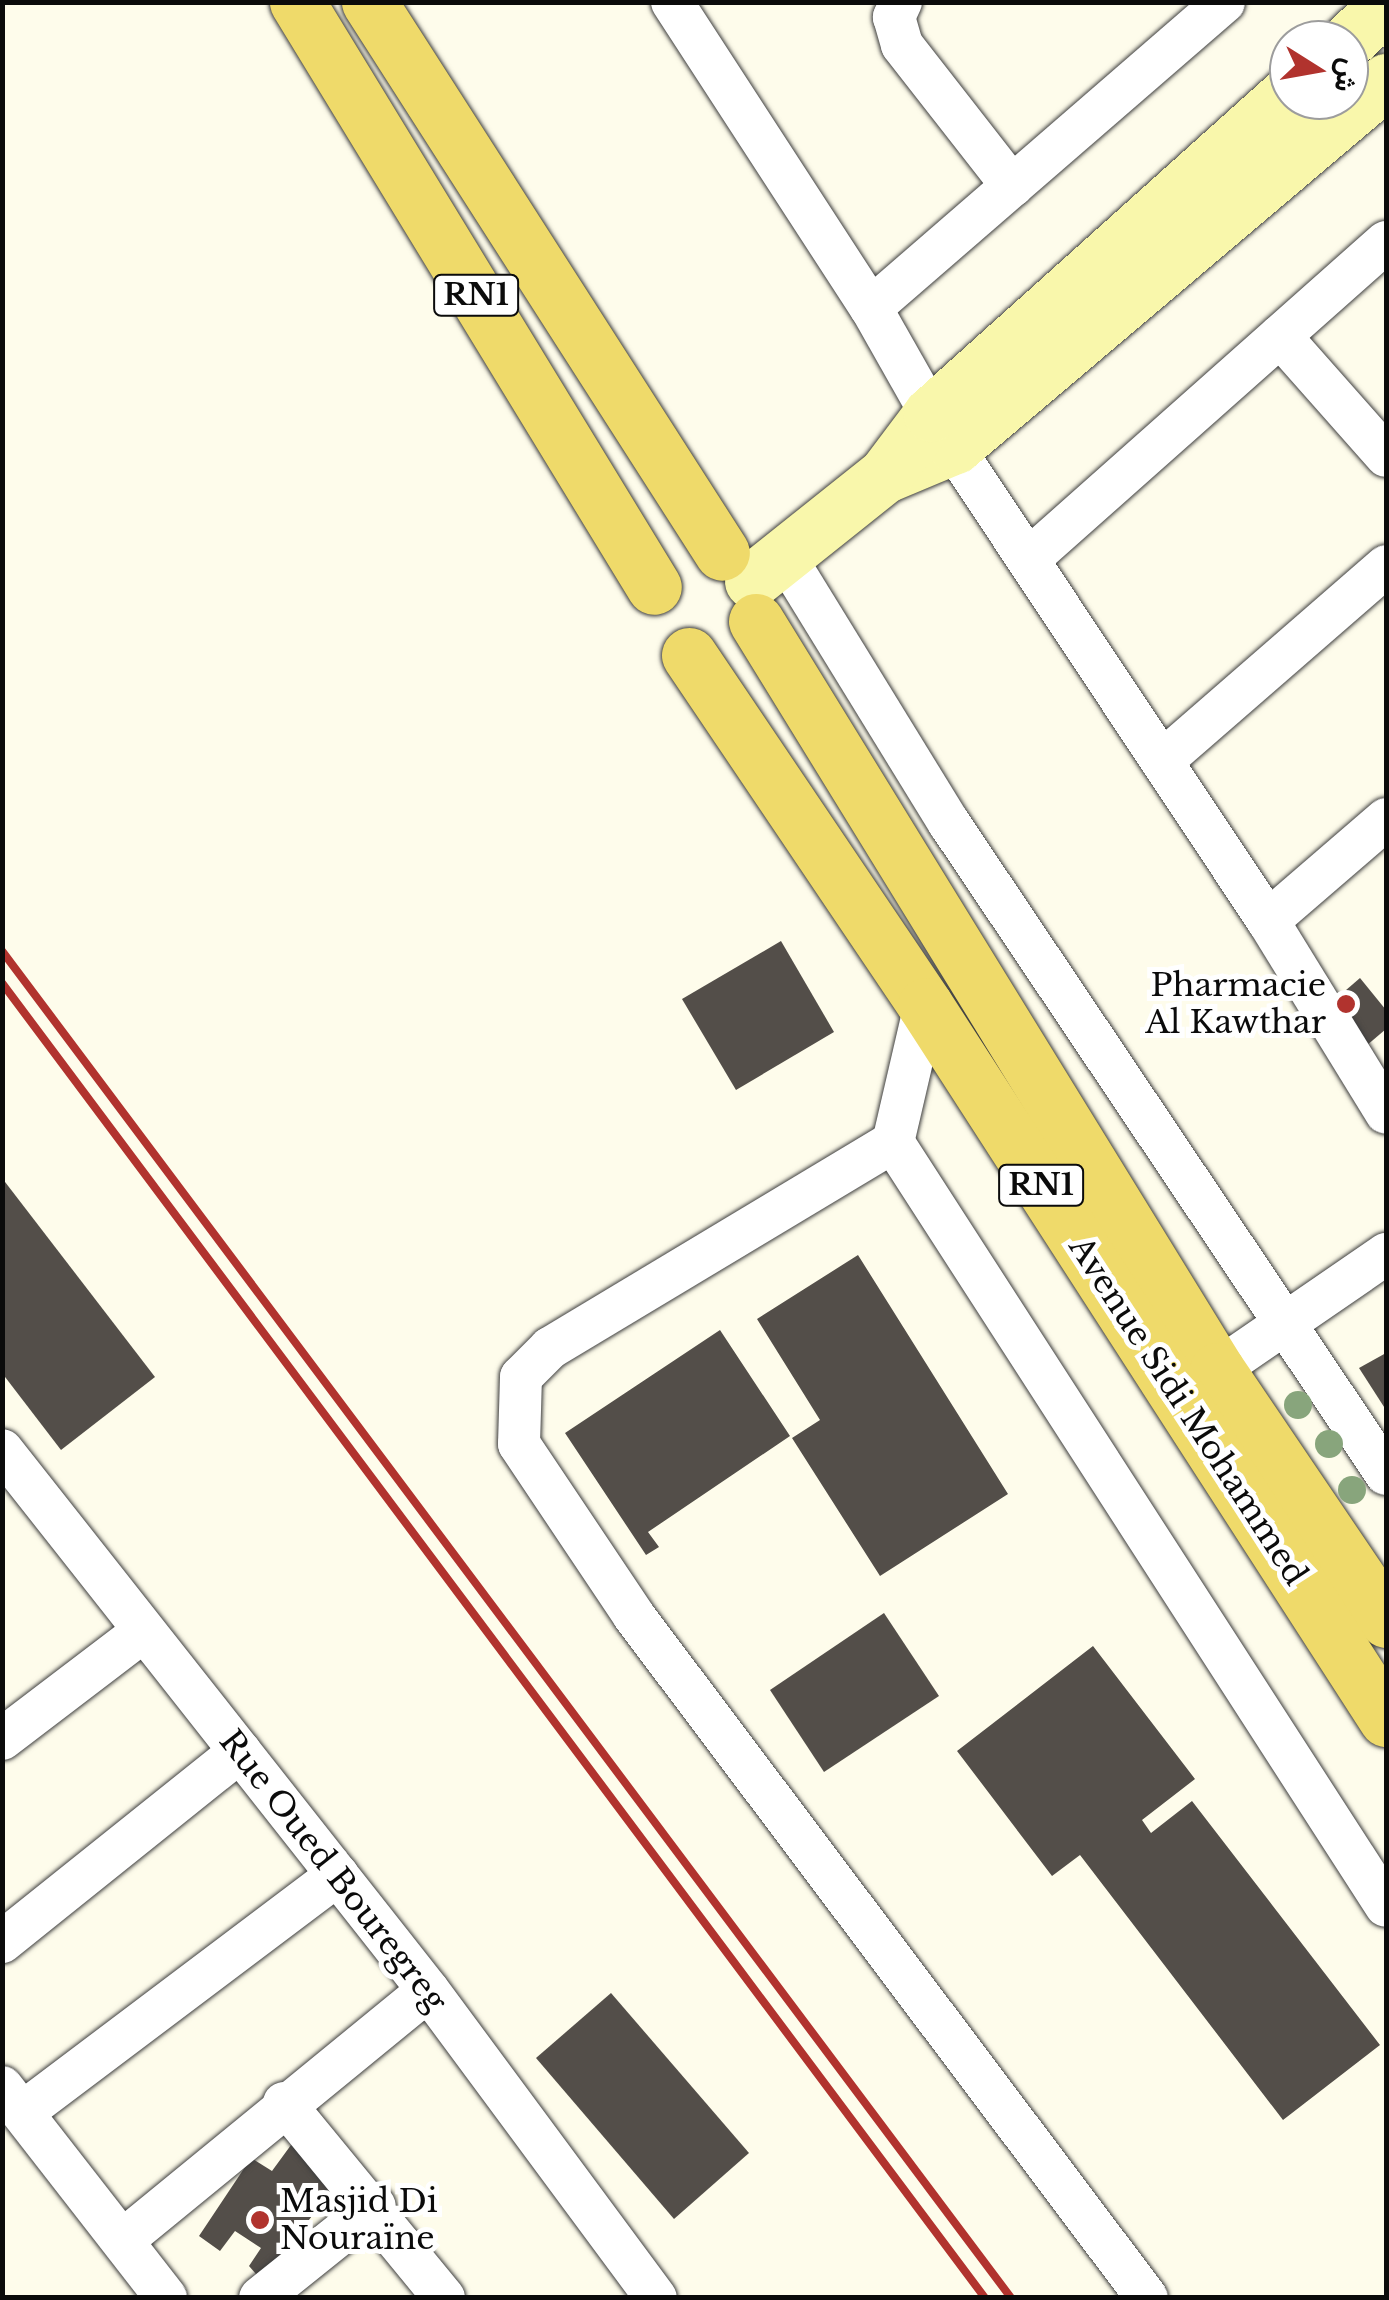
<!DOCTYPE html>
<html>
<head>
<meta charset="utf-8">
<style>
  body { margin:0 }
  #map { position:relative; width:1389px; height:2300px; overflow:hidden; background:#fefceb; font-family:"Libre Baskerville",Vazirmatn,serif }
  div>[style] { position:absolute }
  .building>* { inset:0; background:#534e49 }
  .roads { filter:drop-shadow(0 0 2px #3e3e3e) drop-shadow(0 0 2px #3e3e3e) }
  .street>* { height:42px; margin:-21px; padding:0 21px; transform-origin:21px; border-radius:21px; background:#fff }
  .secondary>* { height:55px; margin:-27.5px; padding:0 27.5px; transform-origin:27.5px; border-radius:27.5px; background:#f9f7ab }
  .primary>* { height:55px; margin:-27.5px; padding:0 27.5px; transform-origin:27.5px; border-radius:27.5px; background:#efda6a }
  .rail>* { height:8px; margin:-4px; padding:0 4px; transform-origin:4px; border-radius:4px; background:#b1332e }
  .trees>* { width:28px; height:28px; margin:-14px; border-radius:50%; background:#88a57c }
  .dots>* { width:28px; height:28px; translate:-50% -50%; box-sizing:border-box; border:5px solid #fff; border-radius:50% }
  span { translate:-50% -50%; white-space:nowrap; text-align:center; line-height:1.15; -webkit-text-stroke:10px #fff; paint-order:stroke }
  .shield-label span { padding:2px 8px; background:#fff; border:2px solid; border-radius:8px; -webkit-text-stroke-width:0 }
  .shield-label { font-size:30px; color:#0b0b0b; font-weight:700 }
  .poi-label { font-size:32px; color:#0b0b0b }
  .right { translate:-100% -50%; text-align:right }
  .left { translate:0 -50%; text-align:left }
  .street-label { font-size:32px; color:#0b0b0b }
  .frame { position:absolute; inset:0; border:5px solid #0b0b0b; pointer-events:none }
  .north { position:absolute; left:1269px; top:20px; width:100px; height:100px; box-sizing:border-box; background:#fff; border:2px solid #9d9d9d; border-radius:50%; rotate:101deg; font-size:28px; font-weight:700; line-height:40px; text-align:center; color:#0b0b0b }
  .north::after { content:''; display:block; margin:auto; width:35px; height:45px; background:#b1332e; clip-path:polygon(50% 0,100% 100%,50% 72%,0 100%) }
</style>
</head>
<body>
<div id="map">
  <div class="building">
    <i style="clip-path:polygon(781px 941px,834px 1032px,736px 1090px,682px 999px)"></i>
    <i style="clip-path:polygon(1360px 978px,1386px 1010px,1386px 1029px,1366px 1046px,1331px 1003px)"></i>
    <i style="clip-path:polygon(2px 1178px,155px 1377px,61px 1450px,2px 1373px)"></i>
    <i style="clip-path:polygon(858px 1255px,1008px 1494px,880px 1576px,792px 1438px,820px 1420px,757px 1319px)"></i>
    <i style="clip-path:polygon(720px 1330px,790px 1436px,648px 1532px,659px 1547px,646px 1555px,565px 1433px)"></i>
    <i style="clip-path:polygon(1386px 1353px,1386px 1410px,1359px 1368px)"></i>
    <i style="clip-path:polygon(884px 1613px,939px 1696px,824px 1772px,770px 1690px)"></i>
    <i style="clip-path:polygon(1093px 1646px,1195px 1779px,1142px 1820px,1151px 1833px,1192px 1801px,1380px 2045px,1283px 2120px,1080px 1855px,1052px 1876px,957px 1751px)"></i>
    <i style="clip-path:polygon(611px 1993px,749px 2153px,674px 2219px,536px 2058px)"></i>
    <i style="clip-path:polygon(291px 2145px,351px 2187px,336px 2208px,322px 2203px,262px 2281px,249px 2266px,261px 2248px,235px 2231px,220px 2251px,199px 2236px,251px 2158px,272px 2171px)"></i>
  </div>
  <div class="roads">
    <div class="street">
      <i style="left:672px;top:2px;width:365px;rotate:57deg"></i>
      <i style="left:871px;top:308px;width:122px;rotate:60.5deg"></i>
      <i style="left:931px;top:414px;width:609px;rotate:56.39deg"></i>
      <i style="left:1268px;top:921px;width:225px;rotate:58.4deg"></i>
      <i style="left:901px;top:2px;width:17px;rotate:115deg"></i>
      <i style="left:894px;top:17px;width:29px;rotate:74deg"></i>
      <i style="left:902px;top:45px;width:179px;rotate:52deg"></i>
      <i style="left:871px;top:308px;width:467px;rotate:-40.9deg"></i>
      <i style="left:1280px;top:336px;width:160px;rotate:48.5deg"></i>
      <i style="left:784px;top:555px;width:315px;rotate:58.4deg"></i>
      <i style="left:949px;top:823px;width:784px;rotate:56.13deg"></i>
      <i style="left:1030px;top:558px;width:476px;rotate:-41.6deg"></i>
      <i style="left:1162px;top:761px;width:297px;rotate:-41deg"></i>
      <i style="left:1268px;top:921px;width:156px;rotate:-40.8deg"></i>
      <i style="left:925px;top:1005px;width:141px;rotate:103.1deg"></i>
      <i style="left:893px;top:1142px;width:909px;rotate:57.17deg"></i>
      <i style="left:893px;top:1142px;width:400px;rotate:149deg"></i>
      <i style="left:550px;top:1348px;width:41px;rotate:135deg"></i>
      <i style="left:521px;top:1377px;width:67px;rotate:91.7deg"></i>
      <i style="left:519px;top:1444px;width:207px;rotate:56.2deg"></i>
      <i style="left:634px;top:1616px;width:853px;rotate:53.05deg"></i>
      <i style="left:1191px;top:1388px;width:237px;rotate:-34.5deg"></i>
      <i style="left:2px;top:1450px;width:688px;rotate:51.73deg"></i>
      <i style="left:428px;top:1990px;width:383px;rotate:53.5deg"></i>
      <i style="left:2px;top:1739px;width:178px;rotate:-37.3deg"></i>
      <i style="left:2px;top:1942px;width:305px;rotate:-38.7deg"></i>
      <i style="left:2px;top:2087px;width:267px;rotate:52.1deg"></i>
      <i style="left:284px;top:2103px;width:252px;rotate:50.6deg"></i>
      <i style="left:23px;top:2112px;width:394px;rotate:-37deg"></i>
      <i style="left:123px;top:2240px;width:394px;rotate:-39.3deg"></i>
      <i style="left:260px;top:2298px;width:147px;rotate:-38.7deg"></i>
    </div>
    <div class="secondary">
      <i style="left:1349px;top:40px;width:50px;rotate:-42.6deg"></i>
      <i style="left:888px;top:474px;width:73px;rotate:-22.7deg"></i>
      <i style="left:955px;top:446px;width:565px;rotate:-40.26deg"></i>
      <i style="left:752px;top:581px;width:170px;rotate:-38.6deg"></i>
      <i style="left:885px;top:475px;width:76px;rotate:-53deg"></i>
      <i style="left:931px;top:414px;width:481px;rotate:-41.9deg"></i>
    </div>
    <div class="primary">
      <i style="left:297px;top:2px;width:685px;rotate:58.61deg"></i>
      <i style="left:369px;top:2px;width:654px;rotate:57.35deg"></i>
      <i style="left:756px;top:621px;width:880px;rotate:58.39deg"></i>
      <i style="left:1217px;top:1370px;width:302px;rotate:55.9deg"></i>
      <i style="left:689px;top:655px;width:422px;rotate:56deg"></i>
      <i style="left:925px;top:1005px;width:850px;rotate:57.15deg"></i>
    </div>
  </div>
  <div class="rail">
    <i style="left:2px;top:951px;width:1683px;rotate:53.16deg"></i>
    <i style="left:2px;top:983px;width:1642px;rotate:53.22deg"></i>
  </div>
  <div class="trees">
    <i style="left:1298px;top:1405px"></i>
    <i style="left:1329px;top:1444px"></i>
    <i style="left:1352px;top:1490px"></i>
  </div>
  <div class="dots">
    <i style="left:1346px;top:1004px;background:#b1332e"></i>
    <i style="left:260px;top:2220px;background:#b1332e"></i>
  </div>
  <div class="shield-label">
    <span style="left:476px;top:295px">RN1</span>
    <span style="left:1041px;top:1185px">RN1</span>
  </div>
  <div class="poi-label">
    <span class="right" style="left:1326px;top:1004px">Pharmacie<br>Al Kawthar</span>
    <span class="left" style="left:280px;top:2220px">Masjid Di<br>Nouraïne</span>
  </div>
  <div class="street-label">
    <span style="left:1188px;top:1411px;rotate:57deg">Avenue Sidi Mohammed</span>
    <span style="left:333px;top:1871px;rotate:52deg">Rue Oued Bouregreg</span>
  </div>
  <div class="frame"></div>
  <div class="north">ش</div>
</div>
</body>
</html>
